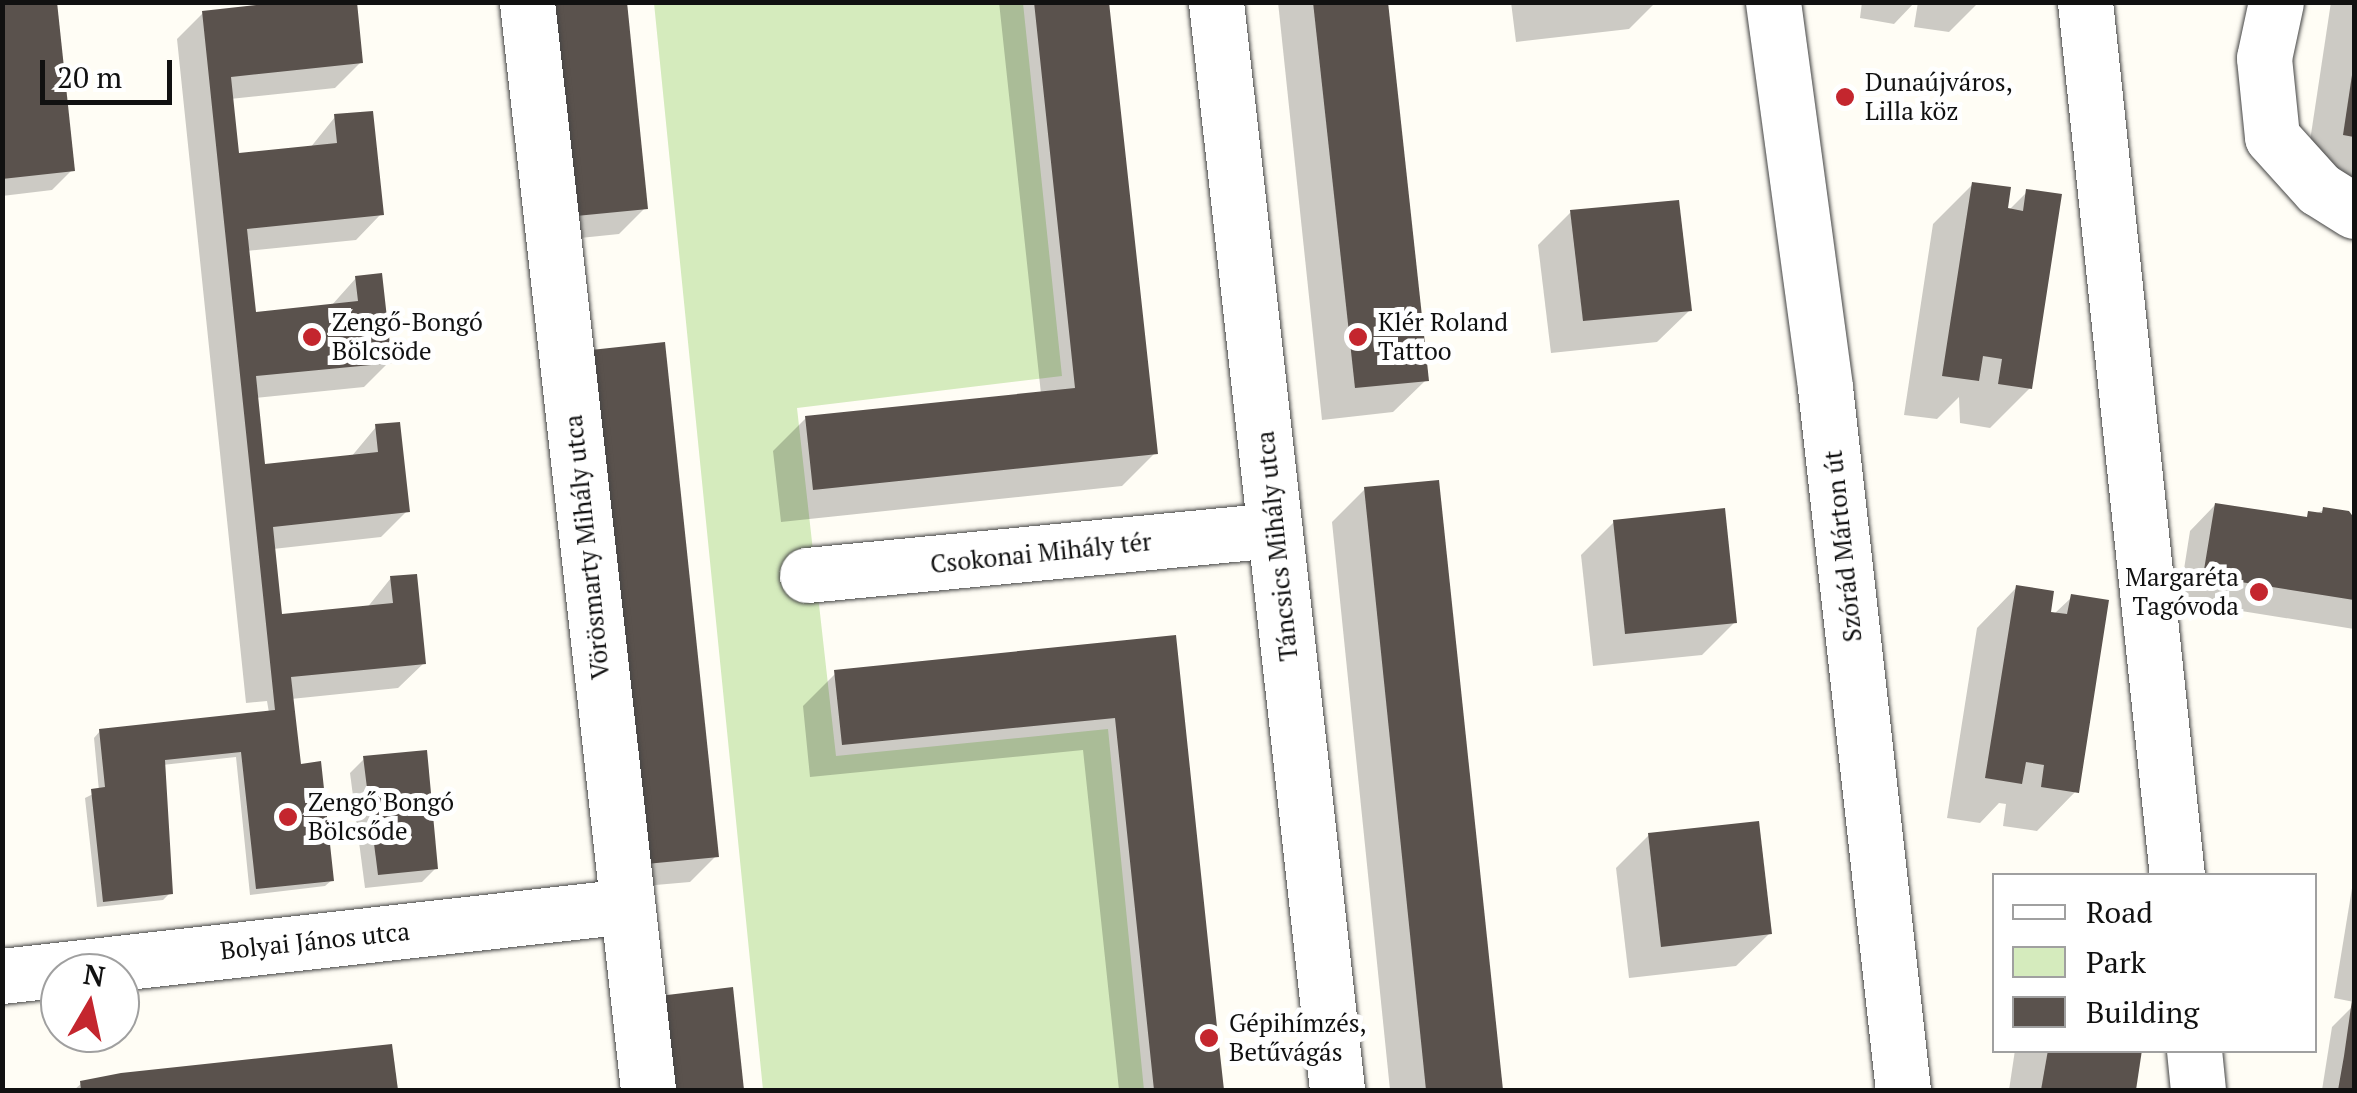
<!DOCTYPE html>
<html>
<head>
<meta charset="utf-8">
<style>
  body { margin:0 }
  #map { position:relative; width:2357px; height:1093px; overflow:hidden; background:#fffdf5; font-family:"PT Serif",serif }
  div>[style] { position:absolute }
  .green>* { inset:0; background:#d5ebbd }
  .shadow>* { inset:0; background:#0003 }
  .building>* { inset:0; background:#5a524d }
  .roads { filter:drop-shadow(0 0 2px #444) drop-shadow(0 0 2px #444) }
  .minor>* { height:55px; margin:-27.5px; padding:0 27.5px; transform-origin:27.5px; border-radius:27.5px; background:#fff }
  .dots>* { width:28px; height:28px; translate:-50% -50%; box-sizing:border-box; border:5px solid #fff; border-radius:50% }
  span { translate:-50% -50%; white-space:nowrap; text-align:center; line-height:1.15; -webkit-text-stroke:10px #fff; paint-order:stroke }
  .poi-label { font-size:25px; color:#111 }
  .left { translate:0 -50%; text-align:left }
  .right { translate:-100% -50%; text-align:right }
  .street-label { font-size:25px; color:#111 }
  .frame { position:absolute; inset:0; border:5px solid #111; pointer-events:none }
  .legend { position:absolute; left:1992px; top:873px; width:325px; height:180px; box-sizing:border-box; background:#fff; border:2px solid #a0a0a0; margin:0; padding:12px 18px; list-style:none; font-size:30px; color:#111 }
  .legend li { display:flex; align-items:center; gap:20px; height:50px }
  .legend b { width:50px; border:2px solid #a0a0a0 }
  .north { position:absolute; left:40px; top:953px; width:100px; height:100px; box-sizing:border-box; background:#fff; border:2px solid #a0a0a0; border-radius:50%; rotate:9deg; font-size:28px; font-weight:700; line-height:40px; text-align:center; color:#111 }
  .north::after { content:''; display:block; margin:auto; width:35px; height:45px; background:#c4262e; clip-path:polygon(50% 0,100% 100%,50% 72%,0 100%) }
  .scale { position:absolute; left:40px; top:60px; width:132px; height:45px; box-sizing:border-box; border:5px solid #111; border-top:0; padding-left:12px; font-size:30px; line-height:35px; white-space:nowrap; color:#111; -webkit-text-stroke:8px #fff; paint-order:stroke }
</style>
</head>
<body>
<div id="map">
  <div class="green">
    <i style="clip-path:polygon(654px 3px,1023px 3px,1062px 376px,797px 408px,836px 756px,1108px 729px,1144px 1090px,763px 1090px)"></i>
  </div>
  <div class="shadow">
    <i style="clip-path:polygon(2px 2px,72px 170px,52px 190px,2px 196px)"></i>
    <i style="clip-path:polygon(527px 2px,645px 208px,619px 234px,551px 241px)"></i>
    <i style="clip-path:polygon(999px 2px,1107px 2px,1155px 453px,1122px 486px,781px 522px,773px 451px,806px 418px,1041px 394px)"></i>
    <i style="clip-path:polygon(1278px 2px,1386px 2px,1426px 380px,1393px 412px,1322px 420px)"></i>
    <i style="clip-path:polygon(1511px 2px,1656px 2px,1629px 29px,1516px 42px)"></i>
    <i style="clip-path:polygon(1862px 2px,1915px 2px,1894px 24px,1860px 18px)"></i>
    <i style="clip-path:polygon(1918px 2px,1979px 2px,1949px 32px,1914px 27px)"></i>
    <i style="clip-path:polygon(2331px 2px,2354px 2px,2354px 182px,2305px 174px)"></i>
    <i style="clip-path:polygon(203px 13px,361px 62px,335px 88px,230px 99px,236px 156px,310px 148px,335px 117px,381px 214px,356px 240px,246px 251px,253px 314px,331px 306px,356px 278px,389px 362px,364px 387px,255px 398px,263px 467px,351px 457px,376px 427px,407px 511px,381px 537px,273px 549px,280px 617px,366px 609px,391px 578px,424px 663px,398px 688px,291px 699px,298px 766px,332px 880px,325px 886px,250px 895px,236px 757px,162px 765px,170px 893px,163px 900px,97px 907px,85px 798px,99px 791px,94px 738px,100px 731px,269px 713px,267px 701px,246px 703px,177px 39px)"></i>
    <i style="clip-path:polygon(1973px 184px,2004px 215px,2027px 192px,2030px 388px,1990px 428px,1960px 423px,1959px 397px,1937px 419px,1904px 415px,1933px 224px)"></i>
    <i style="clip-path:polygon(1571px 212px,1690px 310px,1657px 342px,1551px 353px,1538px 245px)"></i>
    <i style="clip-path:polygon(566px 378px,716px 856px,690px 882px,621px 888px)"></i>
    <i style="clip-path:polygon(1437px 483px,1500px 1090px,1390px 1090px,1332px 522px,1365px 489px)"></i>
    <i style="clip-path:polygon(2215px 505px,2303px 519px,2324px 510px,2354px 521px,2354px 629px,2179px 601px,2190px 531px)"></i>
    <i style="clip-path:polygon(1614px 522px,1735px 622px,1702px 655px,1593px 666px,1581px 555px)"></i>
    <i style="clip-path:polygon(2016px 588px,2053px 615px,2072px 597px,2076px 791px,2037px 831px,2003px 826px,2006px 804px,1999px 803px,1980px 823px,1947px 818px,1977px 628px)"></i>
    <i style="clip-path:polygon(1174px 638px,1221px 1090px,1119px 1090px,1083px 750px,810px 777px,803px 706px,836px 673px)"></i>
    <i style="clip-path:polygon(364px 759px,436px 868px,422px 882px,365px 888px,350px 773px)"></i>
    <i style="clip-path:polygon(1649px 835px,1769px 934px,1736px 966px,1629px 978px,1616px 868px)"></i>
    <i style="clip-path:polygon(2354px 876px,2354px 1002px,2334px 998px)"></i>
    <i style="clip-path:polygon(2353px 1006px,2354px 1090px,2322px 1090px,2332px 1027px)"></i>
    <i style="clip-path:polygon(390px 1047px,395px 1090px,74px 1090px,82px 1083px)"></i>
    <i style="clip-path:polygon(2015px 1050px,2139px 1050px,2133px 1090px,2009px 1090px)"></i>
  </div>
  <div class="building">
    <i style="clip-path:polygon(2px 2px,57px 2px,75px 171px,2px 179px)"></i>
    <i style="clip-path:polygon(282px 2px,357px 2px,363px 63px,231px 77px,239px 153px,337px 143px,334px 114px,373px 111px,384px 215px,247px 229px,256px 312px,358px 301px,355px 276px,382px 273px,392px 363px,256px 376px,265px 464px,378px 452px,375px 424px,400px 422px,410px 512px,273px 527px,282px 614px,393px 603px,390px 576px,417px 574px,426px 664px,291px 677px,301px 764px,321px 761px,334px 881px,256px 889px,241px 752px,165px 760px,173px 894px,103px 902px,91px 789px,105px 787px,99px 729px,275px 710px,202px 11px)"></i>
    <i style="clip-path:polygon(554px 2px,627px 2px,648px 209px,576px 216px)"></i>
    <i style="clip-path:polygon(1034px 2px,1109px 2px,1158px 454px,813px 490px,805px 416px,1075px 388px)"></i>
    <i style="clip-path:polygon(1313px 2px,1388px 2px,1429px 381px,1355px 388px)"></i>
    <i style="clip-path:polygon(2352px 75px,2354px 75px,2354px 137px,2343px 135px)"></i>
    <i style="clip-path:polygon(1972px 182px,2011px 187px,2008px 208px,2023px 211px,2026px 189px,2062px 194px,2032px 389px,1998px 384px,2002px 359px,1983px 356px,1979px 381px,1942px 376px)"></i>
    <i style="clip-path:polygon(1679px 200px,1692px 311px,1583px 321px,1570px 210px)"></i>
    <i style="clip-path:polygon(665px 342px,719px 857px,646px 864px,591px 350px)"></i>
    <i style="clip-path:polygon(1439px 480px,1503px 1090px,1426px 1090px,1364px 487px)"></i>
    <i style="clip-path:polygon(2215px 503px,2307px 517px,2308px 511px,2322px 513px,2323px 507px,2349px 511px,2354px 518px,2354px 600px,2203px 576px)"></i>
    <i style="clip-path:polygon(1725px 508px,1737px 623px,1625px 634px,1613px 520px)"></i>
    <i style="clip-path:polygon(2016px 585px,2054px 591px,2051px 612px,2067px 614px,2071px 594px,2109px 600px,2079px 793px,2041px 787px,2044px 765px,2026px 762px,2022px 784px,1985px 778px)"></i>
    <i style="clip-path:polygon(1176px 635px,1217px 1027px,1224px 1090px,1154px 1090px,1115px 718px,842px 745px,834px 670px)"></i>
    <i style="clip-path:polygon(427px 750px,438px 869px,378px 875px,363px 756px)"></i>
    <i style="clip-path:polygon(1759px 821px,1772px 934px,1661px 947px,1648px 833px)"></i>
    <i style="clip-path:polygon(733px 987px,744px 1090px,669px 1090px,659px 996px)"></i>
    <i style="clip-path:polygon(2352px 1000px,2354px 1090px,2338px 1090px,2344px 1056px)"></i>
    <i style="clip-path:polygon(392px 1044px,398px 1090px,81px 1090px,80px 1081px,121px 1073px)"></i>
    <i style="clip-path:polygon(2048px 1050px,2142px 1050px,2136px 1090px,2041px 1090px)"></i>
  </div>
  <div class="roads">
    <div class="minor">
      <i style="left:527px;top:2px;width:1095px;rotate:83.65deg"></i>
      <i style="left:1216px;top:2px;width:1095px;rotate:83.65deg"></i>
      <i style="left:1773px;top:2px;width:388px;rotate:82.3deg"></i>
      <i style="left:1825px;top:387px;width:707px;rotate:83.67deg"></i>
      <i style="left:2085px;top:2px;width:879px;rotate:83.99deg"></i>
      <i style="left:2276px;top:2px;width:57px;rotate:102.1deg"></i>
      <i style="left:2264px;top:58px;width:79px;rotate:84.2deg"></i>
      <i style="left:2272px;top:137px;width:70px;rotate:47.9deg"></i>
      <i style="left:2319px;top:189px;width:41px;rotate:32.2deg"></i>
      <i style="left:807px;top:575px;width:470px;rotate:-5.5deg"></i>
      <i style="left:2px;top:976px;width:629px;rotate:-6.39deg"></i>
      <i style="left:2194px;top:1050px;width:40px;rotate:84.3deg"></i>
    </div>
  </div>
  <div class="dots">
    <i style="left:1845px;top:97px;background:#c4262e"></i>
    <i style="left:312px;top:337px;background:#c4262e"></i>
    <i style="left:1358px;top:337px;background:#c4262e"></i>
    <i style="left:2259px;top:592px;background:#c4262e"></i>
    <i style="left:288px;top:817px;background:#c4262e"></i>
    <i style="left:1209px;top:1038px;background:#c4262e"></i>
  </div>
  <div class="poi-label">
    <span class="left" style="left:1865px;top:97px">Dunaújváros,<br>Lilla köz</span>
    <span class="left" style="left:332px;top:337px">Zengő-Bongó<br>Bölcsöde</span>
    <span class="left" style="left:1378px;top:337px">Klér Roland<br>Tattoo</span>
    <span class="right" style="left:2239px;top:592px">Margaréta<br>Tagóvoda</span>
    <span class="left" style="left:308px;top:817px">Zengő Bongó<br>Bölcsőde</span>
    <span class="left" style="left:1229px;top:1038px">Gépihímzés,<br>Betűvágás</span>
  </div>
  <div class="street-label">
    <span style="left:1277px;top:546px;rotate:-96deg">Táncsics Mihály utca</span>
    <span style="left:1843px;top:546px;rotate:-96deg">Szórád Márton út</span>
    <span style="left:587px;top:547px;rotate:-96deg">Vörösmarty Mihály utca</span>
    <span style="left:1041px;top:553px;rotate:-6deg">Csokonai Mihály tér</span>
    <span style="left:315px;top:941px;rotate:-6deg">Bolyai János utca</span>
  </div>
  <div class="frame"></div>
  <ul class="legend">
  <li><b style="height:12px;background:#fff"></b>Road</li>
  <li><b style="height:28px;background:#d5ebbd"></b>Park</li>
  <li><b style="height:28px;background:#5a524d"></b>Building</li>
  </ul>
  <div class="north">N</div>
  <div class="scale">20 m</div>
</div>
</body>
</html>
